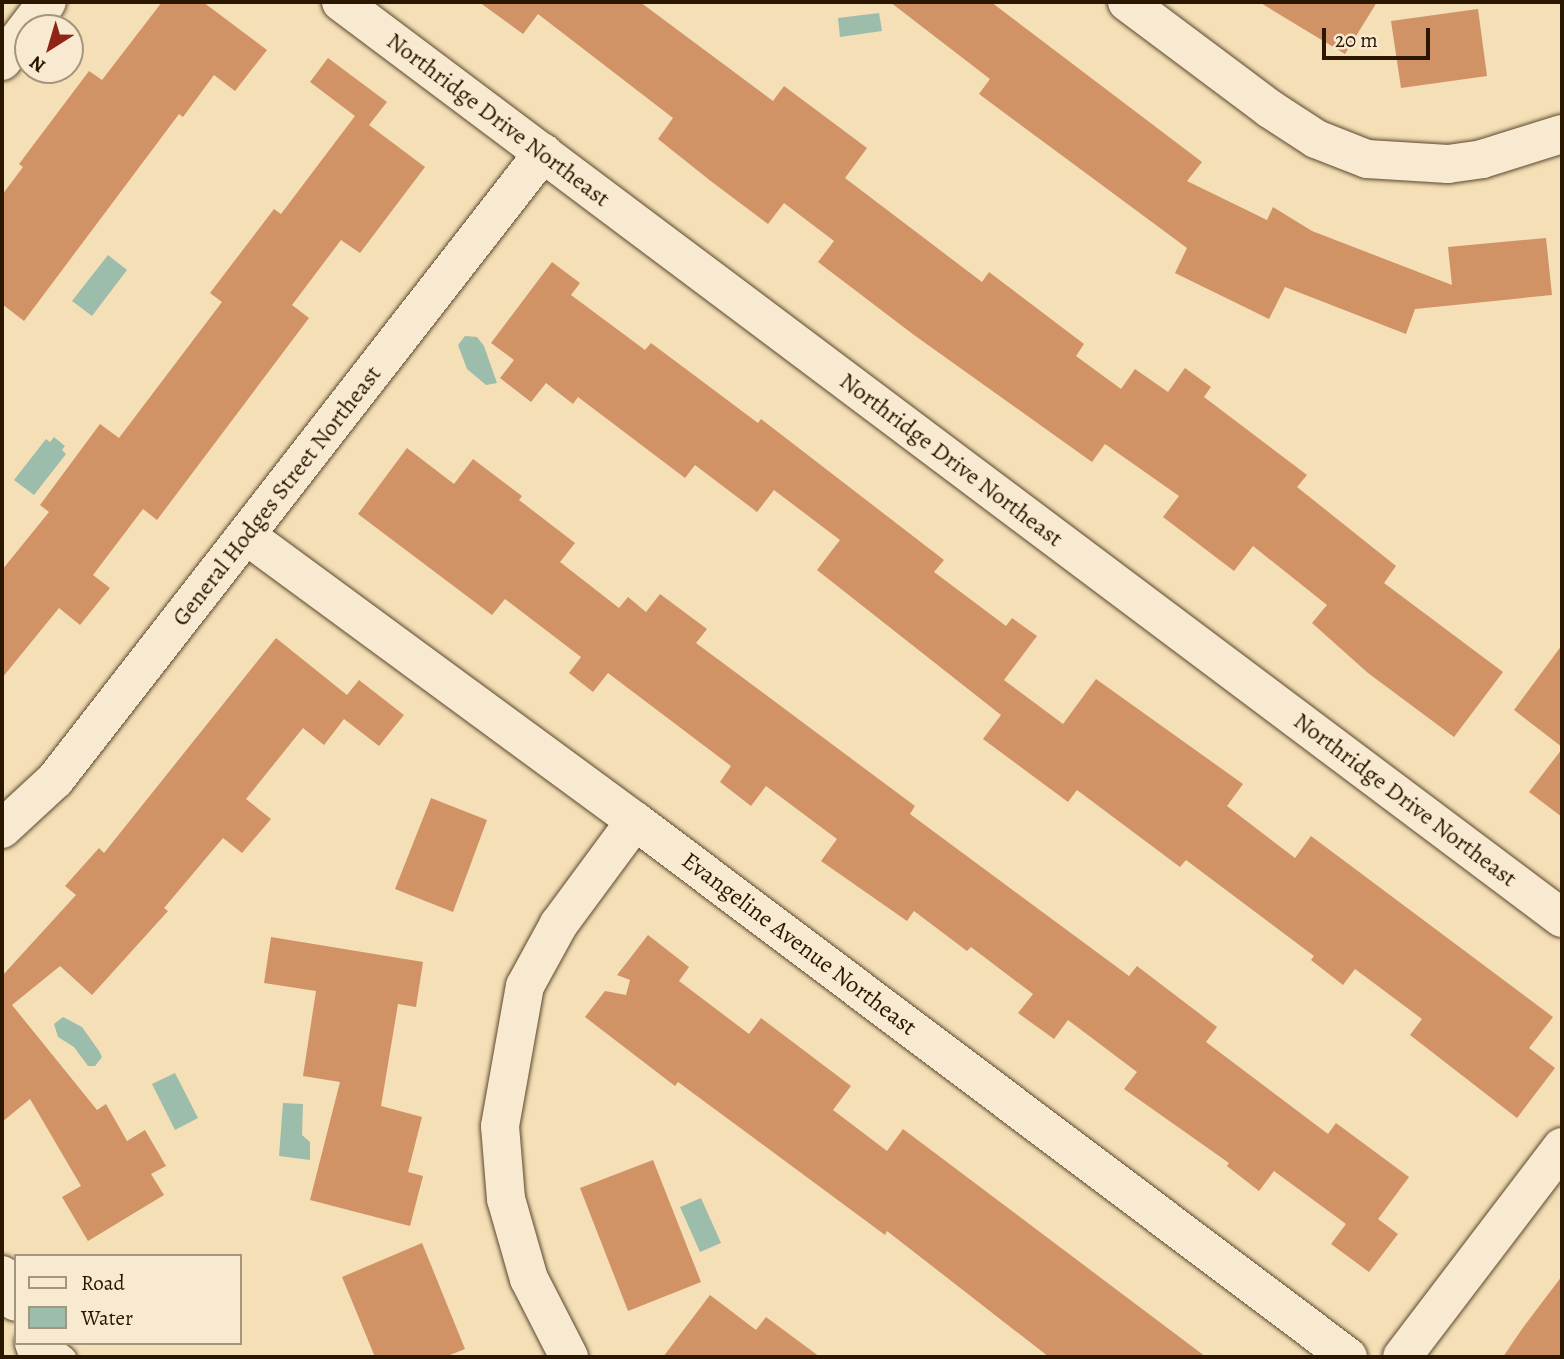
<!DOCTYPE html>
<html>
<head>
<meta charset="utf-8">
<style>
  body { margin:0 }
  #map { position:relative; width:1564px; height:1359px; overflow:hidden; background:#f4dfb6; font-family:Alegreya,serif }
  div>[style] { position:absolute }
  .water>* { inset:0; background:#9cbdab }
  .building>* { inset:0; background:#d19266 }
  .roads { filter:drop-shadow(0 0 2px #5d482e) drop-shadow(0 0 2px #5d482e) }
  .service>* { height:21px; margin:-10.5px; padding:0 10.5px; transform-origin:10.5px; border-radius:10.5px; background:#f8ead0 }
  .minor>* { height:38px; margin:-19px; padding:0 19px; transform-origin:19px; border-radius:19px; background:#f8ead0 }
  .tertiary>* { height:38px; margin:-19px; padding:0 19px; transform-origin:19px; border-radius:19px; background:#f8ead0 }
  span { translate:-50% -50%; white-space:nowrap; text-align:center; line-height:1.15; -webkit-text-stroke:6px #f8ead0; paint-order:stroke }
  .street-label { font-size:24px; color:#2b1600 }
  .frame { position:absolute; inset:0; border:4px solid #2b1600; pointer-events:none }
  .legend { position:absolute; left:14px; top:1254px; width:228px; height:91px; box-sizing:border-box; background:#f8ead0; border:2px solid #a6957d; margin:0; padding:9px 12px; list-style:none; font-size:21px; color:#2b1600 }
  .legend li { display:flex; align-items:center; gap:14px; height:35px }
  .legend b { width:35px; border:2px solid #a6957d }
  .north { position:absolute; left:14px; top:14px; width:70px; height:70px; box-sizing:border-box; background:#f8ead0; border:2px solid #a6957d; border-radius:50%; rotate:217deg; font-size:19px; font-weight:700; line-height:28px; text-align:center; color:#2b1600 }
  .north::after { content:''; display:block; margin:auto; width:24px; height:32px; background:#8f2418; clip-path:polygon(50% 0,100% 100%,50% 72%,0 100%) }
  .scale { position:absolute; left:1322px; top:28px; width:108px; height:32px; box-sizing:border-box; border:4px solid #2b1600; border-top:0; padding-left:9px; font-size:21px; line-height:24px; white-space:nowrap; color:#2b1600; -webkit-text-stroke:5px #f8ead0; paint-order:stroke }
</style>
</head>
<body>
<div id="map">
  <div class="water">
    <i style="clip-path:polygon(879px 13px,882px 31px,840px 37px,838px 18px)"></i>
    <i style="clip-path:polygon(108px 255px,127px 270px,92px 316px,72px 301px)"></i>
    <i style="clip-path:polygon(465px 336px,477px 337px,484px 346px,497px 383px,486px 385px,467px 369px,458px 345px)"></i>
    <i style="clip-path:polygon(54px 437px,65px 446px,62px 450px,66px 454px,34px 495px,14px 480px,46px 439px,50px 442px)"></i>
    <i style="clip-path:polygon(63px 1017px,82px 1027px,99px 1051px,102px 1057px,95px 1066px,88px 1066px,74px 1047px,58px 1037px,54px 1024px)"></i>
    <i style="clip-path:polygon(175px 1073px,198px 1118px,175px 1130px,152px 1084px)"></i>
    <i style="clip-path:polygon(283px 1103px,303px 1104px,302px 1135px,310px 1142px,310px 1160px,279px 1156px)"></i>
    <i style="clip-path:polygon(701px 1198px,721px 1243px,700px 1252px,680px 1207px)"></i>
  </div>
  <div class="building">
    <i style="clip-path:polygon(162px 2px,203px 2px,267px 50px,235px 91px,214px 75px,183px 117px,179px 114px,24px 321px,2px 304px,2px 195px,23px 167px,19px 164px,89px 71px,102px 80px)"></i>
    <i style="clip-path:polygon(479px 2px,640px 2px,773px 101px,784px 86px,867px 148px,845px 178px,982px 282px,989px 272px,1084px 344px,1076px 356px,1121px 389px,1135px 369px,1168px 392px,1185px 368px,1211px 387px,1204px 397px,1307px 475px,1297px 487px,1396px 566px,1384px 583px,1503px 672px,1454px 737px,1368px 673px,1312px 623px,1327px 605px,1253px 546px,1234px 571px,1163px 517px,1179px 496px,1105px 444px,1092px 462px,914px 335px,818px 262px,834px 241px,784px 203px,768px 224px,712px 182px,658px 139px,673px 118px,538px 14px,523px 34px)"></i>
    <i style="clip-path:polygon(890px 2px,991px 2px,1202px 162px,1187px 181px,1267px 220px,1273px 207px,1312px 231px,1452px 285px,1448px 247px,1546px 238px,1552px 295px,1415px 309px,1406px 334px,1285px 287px,1269px 319px,1175px 273px,1187px 248px,979px 94px,990px 79px)"></i>
    <i style="clip-path:polygon(1259px 2px,1377px 2px,1345px 54px)"></i>
    <i style="clip-path:polygon(1478px 9px,1487px 76px,1401px 88px,1391px 21px)"></i>
    <i style="clip-path:polygon(328px 58px,387px 102px,369px 125px,425px 167px,360px 253px,341px 240px,292px 305px,309px 318px,157px 520px,143px 509px,93px 575px,110px 588px,80px 625px,59px 608px,2px 678px,2px 570px,49px 512px,40px 505px,100px 424px,119px 438px,222px 302px,210px 293px,274px 209px,281px 214px,355px 116px,310px 82px)"></i>
    <i style="clip-path:polygon(552px 262px,580px 283px,571px 295px,645px 350px,651px 343px,758px 423px,761px 419px,944px 560px,934px 572px,1006px 626px,1012px 618px,1037px 636px,1004px 680px,1063px 724px,1096px 679px,1243px 784px,1227px 806px,1295px 858px,1311px 836px,1553px 1017px,1529px 1048px,1555px 1068px,1517px 1118px,1410px 1035px,1422px 1019px,1355px 969px,1343px 985px,1311px 960px,1314px 956px,1186px 860px,1180px 867px,1077px 790px,1068px 802px,983px 739px,1001px 715px,817px 570px,840px 540px,774px 490px,757px 512px,695px 465px,685px 478px,578px 397px,573px 404px,546px 383px,531px 402px,500px 378px,514px 360px,491px 343px)"></i>
    <i style="clip-path:polygon(407px 448px,454px 484px,473px 459px,522px 496px,519px 500px,575px 543px,560px 562px,619px 608px,628px 597px,646px 612px,660px 594px,707px 629px,696px 643px,915px 806px,910px 814px,1129px 976px,1137px 966px,1217px 1027px,1206px 1042px,1328px 1134px,1336px 1123px,1409px 1177px,1378px 1219px,1398px 1234px,1369px 1272px,1331px 1244px,1346px 1224px,1274px 1171px,1259px 1191px,1227px 1166px,1229px 1163px,1124px 1089px,1137px 1072px,1068px 1020px,1054px 1039px,1018px 1013px,1033px 994px,971px 947px,967px 951px,914px 911px,907px 921px,821px 861px,837px 839px,766px 786px,751px 806px,720px 782px,731px 766px,608px 673px,593px 692px,569px 673px,581px 657px,505px 599px,492px 615px,358px 514px)"></i>
    <i style="clip-path:polygon(276px 638px,347px 695px,359px 680px,404px 715px,379px 746px,344px 719px,324px 745px,303px 728px,246px 799px,271px 819px,242px 853px,223px 838px,164px 908px,168px 911px,92px 995px,60px 966px,12px 1005px,97px 1110px,106px 1104px,127px 1141px,145px 1130px,166px 1166px,151px 1174px,164px 1195px,88px 1241px,62px 1197px,81px 1186px,30px 1099px,2px 1122px,2px 976px,76px 895px,65px 886px,99px 848px,104px 853px)"></i>
    <i style="clip-path:polygon(1562px 645px,1562px 747px,1514px 710px)"></i>
    <i style="clip-path:polygon(1562px 749px,1562px 817px,1529px 792px)"></i>
    <i style="clip-path:polygon(431px 798px,487px 820px,453px 912px,395px 889px)"></i>
    <i style="clip-path:polygon(648px 935px,689px 967px,679px 981px,749px 1034px,761px 1018px,851px 1086px,833px 1110px,887px 1151px,903px 1129px,1206px 1357px,1049px 1357px,887px 1231px,885px 1235px,678px 1082px,675px 1086px,585px 1017px,605px 991px,626px 995px,630px 980px,617px 975px)"></i>
    <i style="clip-path:polygon(271px 937px,423px 962px,416px 1007px,398px 1004px,381px 1106px,422px 1117px,408px 1172px,423px 1176px,410px 1226px,310px 1200px,340px 1082px,303px 1076px,316px 991px,264px 983px)"></i>
    <i style="clip-path:polygon(653px 1160px,701px 1282px,628px 1311px,580px 1188px)"></i>
    <i style="clip-path:polygon(422px 1243px,465px 1349px,445px 1357px,375px 1357px,342px 1277px)"></i>
    <i style="clip-path:polygon(1562px 1276px,1562px 1357px,1503px 1357px,1522px 1329px)"></i>
    <i style="clip-path:polygon(710px 1295px,756px 1330px,766px 1317px,820px 1357px,663px 1357px)"></i>
  </div>
  <div class="roads">
    <div class="service">
      <i style="left:47px;top:1343px;width:23px;rotate:38deg"></i>
    </div>
    <div class="minor">
      <i style="left:341px;top:2px;width:1526px;rotate:36.88deg"></i>
      <i style="left:1127px;top:2px;width:179px;rotate:36.8deg"></i>
      <i style="left:1270px;top:109px;width:55px;rotate:33.1deg"></i>
      <i style="left:1316px;top:139px;width:55px;rotate:21.4deg"></i>
      <i style="left:1367px;top:159px;width:81px;rotate:3.5deg"></i>
      <i style="left:1448px;top:164px;width:34px;rotate:-8deg"></i>
      <i style="left:1482px;top:159px;width:84px;rotate:-17.4deg"></i>
      <i style="left:2px;top:61px;width:74px;rotate:-52.7deg"></i>
      <i style="left:247px;top:536px;width:481px;rotate:36.3deg"></i>
      <i style="left:635px;top:821px;width:892px;rotate:36.93deg"></i>
      <i style="left:2px;top:829px;width:72px;rotate:-42.8deg"></i>
      <i style="left:55px;top:780px;width:795px;rotate:-52.11deg"></i>
      <i style="left:569px;top:1357px;width:88px;rotate:-117.1deg"></i>
      <i style="left:529px;top:1279px;width:83px;rotate:-106deg"></i>
      <i style="left:506px;top:1199px;width:73px;rotate:-94.7deg"></i>
      <i style="left:500px;top:1126px;width:142px;rotate:-79.9deg"></i>
      <i style="left:525px;top:986px;width:71px;rotate:-61.3deg"></i>
      <i style="left:559px;top:924px;width:128px;rotate:-53.6deg"></i>
      <i style="left:1402px;top:1357px;width:264px;rotate:-52.7deg"></i>
    </div>
    <div class="tertiary">
      <i style="left:2px;top:1275px;width:30px;rotate:63deg"></i>
      <i style="left:34px;top:1343px;width:15px;rotate:70deg"></i>
    </div>
  </div>
  <div class="street-label">
    <span style="left:498px;top:120px;rotate:37deg">Northridge Drive Northeast</span>
    <span style="left:951px;top:460px;rotate:37deg">Northridge Drive Northeast</span>
    <span style="left:277px;top:496px;rotate:-52deg">General Hodges Street Northeast</span>
    <span style="left:1405px;top:800px;rotate:37deg">Northridge Drive Northeast</span>
    <span style="left:799px;top:944px;rotate:37deg">Evangeline Avenue Northeast</span>
  </div>
  <div class="frame"></div>
  <ul class="legend">
  <li><b style="height:9px;background:#f8ead0"></b>Road</li>
  <li><b style="height:19px;background:#9cbdab"></b>Water</li>
  </ul>
  <div class="north">N</div>
  <div class="scale">20 m</div>
</div>
</body>
</html>
